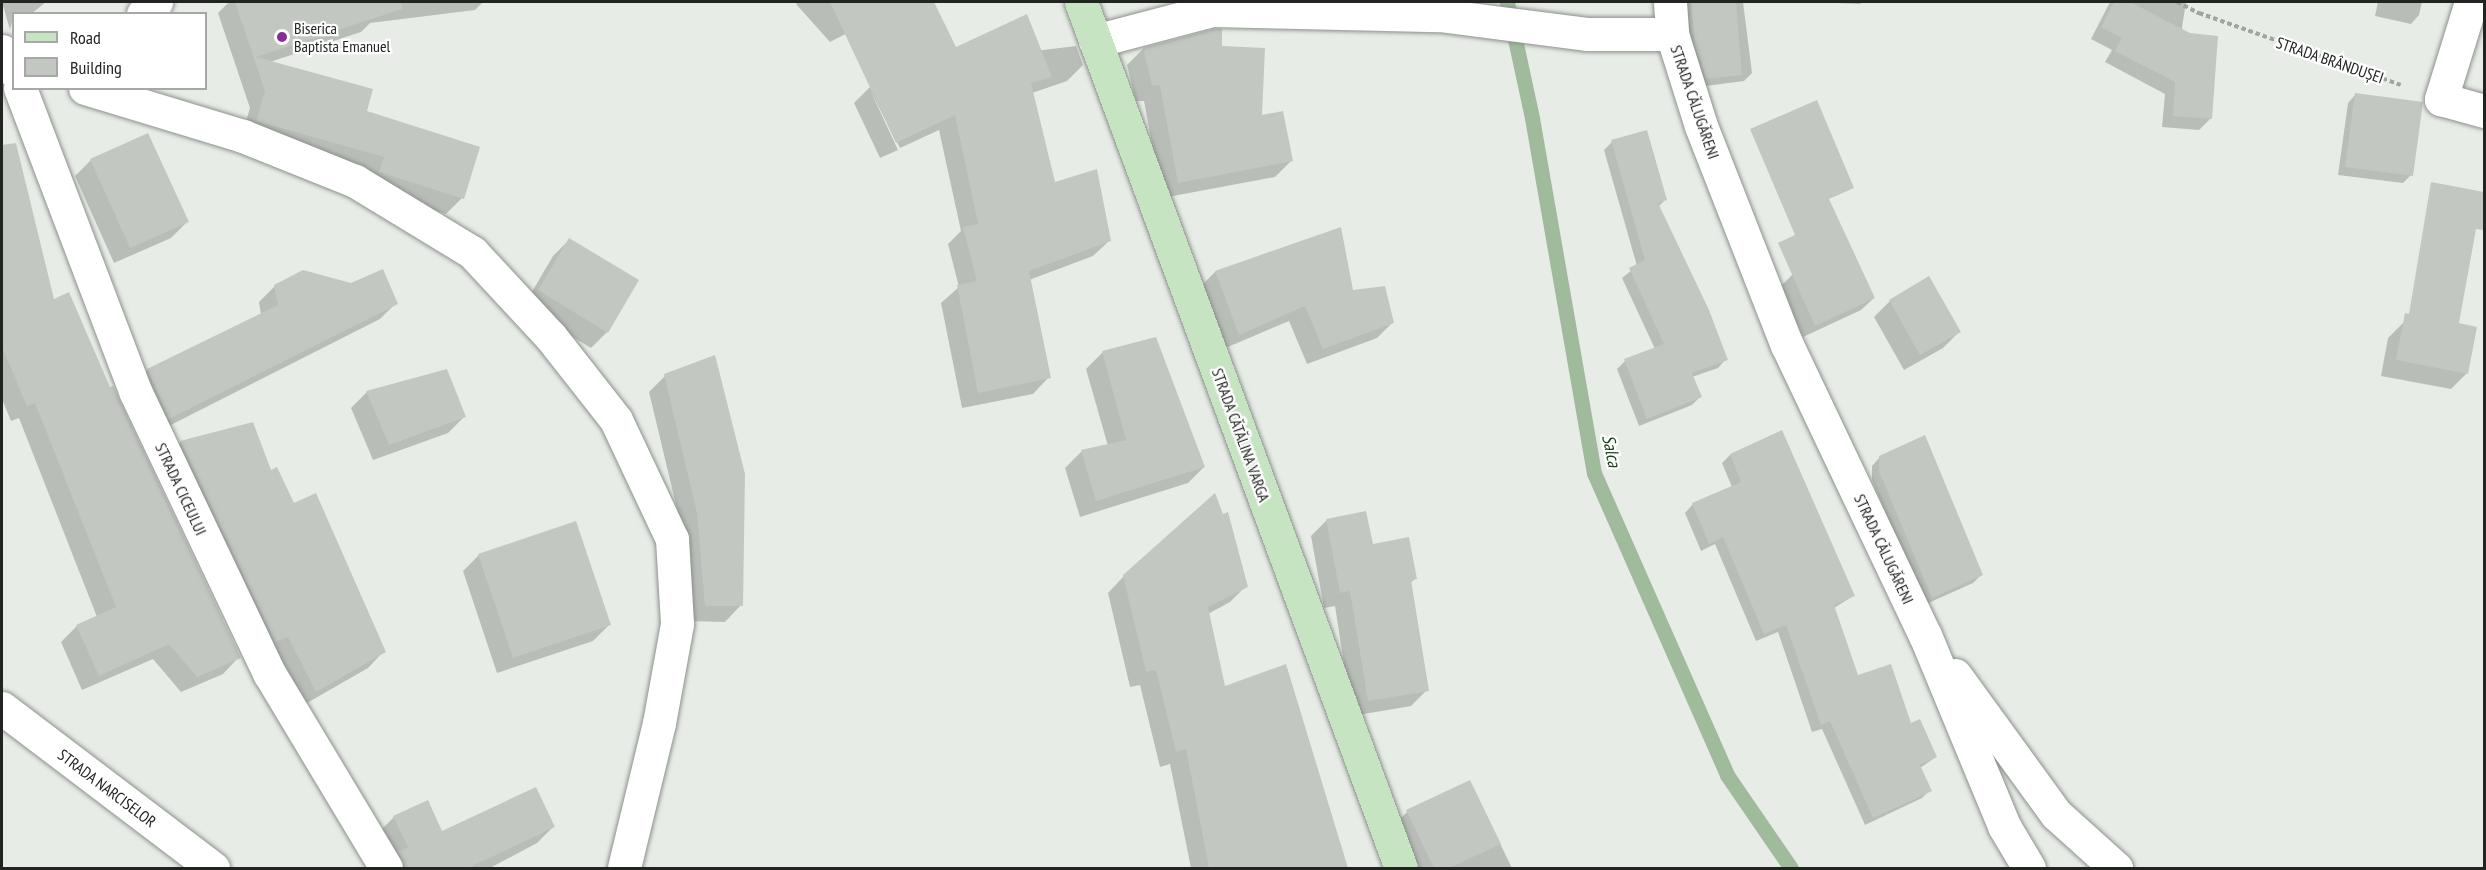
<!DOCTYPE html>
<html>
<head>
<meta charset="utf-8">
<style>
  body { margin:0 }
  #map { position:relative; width:2486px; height:870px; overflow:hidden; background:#e7ede6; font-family:"PT Sans Narrow",sans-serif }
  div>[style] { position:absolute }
  .shadow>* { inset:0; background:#0003 }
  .stream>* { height:15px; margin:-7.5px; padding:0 7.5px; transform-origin:7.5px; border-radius:7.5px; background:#9fbb9b }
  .building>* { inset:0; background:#c2c7c1 }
  .path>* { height:4px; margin-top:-2px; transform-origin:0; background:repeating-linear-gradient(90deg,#a0a59f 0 4.5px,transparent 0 7.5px) }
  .roads { filter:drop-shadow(0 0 2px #8c918c) drop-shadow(0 0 2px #8c918c) }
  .minor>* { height:33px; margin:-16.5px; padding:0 16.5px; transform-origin:16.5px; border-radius:16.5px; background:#fff }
  .major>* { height:33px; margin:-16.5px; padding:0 16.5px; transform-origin:16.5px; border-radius:16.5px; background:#c6e3c2 }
  .dots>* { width:16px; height:16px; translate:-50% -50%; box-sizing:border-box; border:3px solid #fff; border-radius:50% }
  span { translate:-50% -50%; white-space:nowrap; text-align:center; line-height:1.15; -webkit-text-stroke:4.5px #fff; paint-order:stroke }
  .poi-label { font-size:16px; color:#222422 }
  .left { translate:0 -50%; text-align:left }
  .street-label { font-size:16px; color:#222422 }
  .water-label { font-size:18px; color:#1c4317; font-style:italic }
  .frame { position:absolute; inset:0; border:3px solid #222422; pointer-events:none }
  .legend { position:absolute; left:12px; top:12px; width:195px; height:78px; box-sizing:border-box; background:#fff; border:2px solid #a7a7a7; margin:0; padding:8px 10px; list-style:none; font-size:18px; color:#222422 }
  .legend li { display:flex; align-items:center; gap:12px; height:30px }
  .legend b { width:30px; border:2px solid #a7a7a7 }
</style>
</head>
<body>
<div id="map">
  <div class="shadow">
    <i style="clip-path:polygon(2px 2px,46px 2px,31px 14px,14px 14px,10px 30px)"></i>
    <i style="clip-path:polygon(229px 2px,483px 2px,475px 10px,370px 23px,361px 32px,270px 62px,365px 112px,462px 198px,446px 214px,364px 188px,241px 137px,250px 108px,218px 13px)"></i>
    <i style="clip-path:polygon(798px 2px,907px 2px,830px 42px,796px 4px)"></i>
    <i style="clip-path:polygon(1681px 2px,1743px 2px,1752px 73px,1744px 81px,1698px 87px)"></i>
    <i style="clip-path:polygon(1812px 2px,1863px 2px,1860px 4px)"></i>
    <i style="clip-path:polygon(2110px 2px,2186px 2px,2181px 34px,2210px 119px,2199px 130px,2162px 127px,2165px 94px,2105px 62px,2112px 50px,2091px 39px)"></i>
    <i style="clip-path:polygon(2378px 2px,2422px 2px,2419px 15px,2411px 24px,2375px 16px)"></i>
    <i style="clip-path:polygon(1076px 46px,1083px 65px,1067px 81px,1032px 93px,1054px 184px,1110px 240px,1093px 256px,1029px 280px,1049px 377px,1033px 394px,962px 408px,941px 303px,959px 287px,948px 244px,961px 231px,939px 130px,900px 148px,871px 92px,898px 150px,880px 158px,854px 103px,870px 87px,920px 65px)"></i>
    <i style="clip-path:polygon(1221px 48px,1291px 161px,1275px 177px,1162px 198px,1144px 101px,1136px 101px,1127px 65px,1143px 49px)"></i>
    <i style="clip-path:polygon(2356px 94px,2411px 175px,2403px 183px,2338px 175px,2348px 103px)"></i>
    <i style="clip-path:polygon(1612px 142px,1665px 200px,1658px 207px,1726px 359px,1718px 368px,1692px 377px,1700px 397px,1692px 405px,1639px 426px,1617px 369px,1625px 361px,1655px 349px,1622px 278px,1637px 266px,1604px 150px)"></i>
    <i style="clip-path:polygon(91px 160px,187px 222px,171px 238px,114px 263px,75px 176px)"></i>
    <i style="clip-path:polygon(30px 205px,53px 301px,109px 389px,239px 657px,223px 674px,181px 692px,153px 659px,82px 690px,61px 642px,77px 626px,97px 617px,19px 418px,11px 421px,2px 399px,2px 220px)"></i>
    <i style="clip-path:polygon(1340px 229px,1352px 292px,1393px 322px,1377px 338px,1307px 364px,1289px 321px,1223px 349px,1199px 288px,1215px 272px)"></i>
    <i style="clip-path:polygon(569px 240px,607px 332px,591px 348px,523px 307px,553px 256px)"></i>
    <i style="clip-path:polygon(1792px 275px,1874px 298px,1861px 310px,1803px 337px,1780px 287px)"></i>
    <i style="clip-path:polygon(275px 286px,396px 303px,380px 319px,153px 434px,132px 386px,148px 370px,261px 315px,259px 302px)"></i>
    <i style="clip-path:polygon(1890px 301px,1959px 332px,1943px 348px,1904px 370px,1874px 317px)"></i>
    <i style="clip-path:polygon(2404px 322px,2467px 373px,2451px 389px,2381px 376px,2388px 338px)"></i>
    <i style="clip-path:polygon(1155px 339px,1204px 467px,1188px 483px,1080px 517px,1065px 468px,1081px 452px,1108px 446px,1086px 369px,1102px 353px)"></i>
    <i style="clip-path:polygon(665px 376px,741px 605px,725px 622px,689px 621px,682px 530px,649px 392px)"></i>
    <i style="clip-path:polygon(367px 392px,464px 417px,448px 433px,373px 460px,351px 408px)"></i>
    <i style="clip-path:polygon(252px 423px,270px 472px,384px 651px,368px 668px,300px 707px,165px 459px,180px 443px)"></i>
    <i style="clip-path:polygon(1781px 432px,1853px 596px,1834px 608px,1857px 677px,1910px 725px,1936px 757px,1920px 768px,1930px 790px,1922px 798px,1865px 825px,1822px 729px,1812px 732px,1778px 632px,1756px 641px,1715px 544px,1701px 551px,1685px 513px,1693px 504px,1732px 487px,1722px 463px,1730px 455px)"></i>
    <i style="clip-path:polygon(1880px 457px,1981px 575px,1973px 583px,1924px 605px,1872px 480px,1872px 466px)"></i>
    <i style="clip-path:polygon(1327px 520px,1372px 546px,1415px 579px,1410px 583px,1427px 690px,1411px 706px,1352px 716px,1335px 606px,1324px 608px,1311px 536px)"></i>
    <i style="clip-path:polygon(479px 555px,609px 625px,593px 641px,497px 673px,463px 571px)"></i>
    <i style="clip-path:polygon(1124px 576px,1246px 586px,1230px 602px,1208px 614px,1224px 688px,1285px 666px,1346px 868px,1191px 868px,1170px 764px,1160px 767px,1140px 685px,1130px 687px,1108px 593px)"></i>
    <i style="clip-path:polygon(1470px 782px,1512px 868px,1410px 868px,1391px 828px,1407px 812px)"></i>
    <i style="clip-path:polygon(394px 817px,442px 833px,553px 827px,537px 843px,490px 868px,393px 868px,378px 833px)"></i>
  </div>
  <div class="stream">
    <i style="left:1507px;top:2px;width:119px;rotate:77.8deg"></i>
    <i style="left:1532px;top:118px;width:360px;rotate:80.1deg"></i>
    <i style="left:1594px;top:473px;width:330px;rotate:66.2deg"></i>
    <i style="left:1727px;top:775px;width:113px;rotate:55.5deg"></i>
  </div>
  <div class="building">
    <i style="clip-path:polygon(235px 2px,401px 2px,402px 9px,256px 57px,373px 89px,367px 111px,480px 147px,464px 199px,379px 172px,384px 157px,256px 121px,265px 91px)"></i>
    <i style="clip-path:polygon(830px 2px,934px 2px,956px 47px,1027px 14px,1052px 77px,1031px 83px,1055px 182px,1097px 169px,1111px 241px,1029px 271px,1051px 378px,978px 393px,957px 285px,977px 281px,963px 227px,978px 224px,955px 115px,896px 143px)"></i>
    <i style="clip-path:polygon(1691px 2px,1736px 2px,1742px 75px,1706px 79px,1695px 45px)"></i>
    <i style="clip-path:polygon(2114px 2px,2130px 2px,2190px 33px,2218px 36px,2212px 119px,2173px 116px,2175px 82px,2115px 51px,2122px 38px,2101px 27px)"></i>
    <i style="clip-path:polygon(1214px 29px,1222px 29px,1222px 46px,1265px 48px,1262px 115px,1283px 111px,1293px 161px,1178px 183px,1160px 86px,1152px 85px,1143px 48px)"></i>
    <i style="clip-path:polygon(2355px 93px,2423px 102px,2413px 176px,2345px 167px)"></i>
    <i style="clip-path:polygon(1817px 100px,1854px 188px,1829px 199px,1875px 298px,1815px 326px,1778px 243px,1795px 235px,1750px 129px)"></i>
    <i style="clip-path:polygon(1647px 130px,1667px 200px,1658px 203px,1709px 310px,1728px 360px,1692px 373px,1702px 397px,1647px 419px,1624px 359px,1664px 344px,1629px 268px,1645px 260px,1611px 140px)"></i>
    <i style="clip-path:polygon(148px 133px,189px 222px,130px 248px,90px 159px)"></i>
    <i style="clip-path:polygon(16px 143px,54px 299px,69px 292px,110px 387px,113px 386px,241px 658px,197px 677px,169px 644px,99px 676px,76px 625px,116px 607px,35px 403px,27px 406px,2px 347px,2px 145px)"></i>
    <i style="clip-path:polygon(2431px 182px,2484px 192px,2484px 230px,2476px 229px,2459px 323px,2477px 327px,2468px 374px,2396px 360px,2405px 313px,2409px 314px)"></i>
    <i style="clip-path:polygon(1341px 227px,1353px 290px,1385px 286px,1394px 323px,1323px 349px,1305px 306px,1239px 335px,1215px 271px)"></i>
    <i style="clip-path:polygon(569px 238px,639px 280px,608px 333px,538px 290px)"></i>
    <i style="clip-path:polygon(383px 269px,398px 304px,169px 419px,147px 369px,278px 305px,274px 285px,303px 270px,351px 283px)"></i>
    <i style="clip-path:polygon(1929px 276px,1961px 332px,1920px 355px,1889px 300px)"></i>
    <i style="clip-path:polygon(1156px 337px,1205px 467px,1096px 501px,1081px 450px,1126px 440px,1102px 351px)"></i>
    <i style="clip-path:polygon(715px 355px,745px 474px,743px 606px,705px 606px,697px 513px,664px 374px)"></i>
    <i style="clip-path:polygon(447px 369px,466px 417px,389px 445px,366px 391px)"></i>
    <i style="clip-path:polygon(253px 422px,271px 470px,277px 467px,294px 503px,316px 493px,386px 652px,316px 692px,288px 637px,275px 642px,180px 441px)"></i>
    <i style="clip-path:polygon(1782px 430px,1855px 596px,1834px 605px,1858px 675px,1891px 664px,1911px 723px,1920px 719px,1937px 757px,1920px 765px,1932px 791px,1873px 818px,1830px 721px,1821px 725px,1786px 625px,1764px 634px,1723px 537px,1709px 544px,1692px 503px,1741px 482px,1730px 454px)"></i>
    <i style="clip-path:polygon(1925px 435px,1983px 575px,1932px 598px,1879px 471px,1879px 456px)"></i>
    <i style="clip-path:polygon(1215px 493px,1223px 514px,1228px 512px,1248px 587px,1208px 607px,1225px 686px,1286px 664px,1348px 868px,1209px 868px,1186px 749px,1176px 752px,1156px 670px,1146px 672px,1123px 575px)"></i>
    <i style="clip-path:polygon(1366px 511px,1373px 544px,1409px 537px,1417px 579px,1411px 580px,1429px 691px,1368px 701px,1350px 591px,1340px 593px,1326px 519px)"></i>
    <i style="clip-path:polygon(576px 521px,611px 625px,513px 658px,478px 554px)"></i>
    <i style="clip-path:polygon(1470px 780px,1501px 844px,1449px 868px,1434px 868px,1406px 810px)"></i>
    <i style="clip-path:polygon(536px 787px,555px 827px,468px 868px,405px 868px,398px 852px,408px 847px,393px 816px,428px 800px,442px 831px)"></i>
  </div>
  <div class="path">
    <i style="left:2177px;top:2px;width:25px;rotate:27deg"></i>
    <i style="left:2199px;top:13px;width:214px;rotate:19.6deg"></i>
  </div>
  <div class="roads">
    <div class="minor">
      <i style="left:1670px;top:2px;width:32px;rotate:86deg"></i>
      <i style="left:1672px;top:34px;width:96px;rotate:72.5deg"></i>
      <i style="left:1701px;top:126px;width:235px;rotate:68.6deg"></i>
      <i style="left:1787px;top:345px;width:321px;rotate:64.6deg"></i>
      <i style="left:1925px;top:635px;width:207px;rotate:67.5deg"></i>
      <i style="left:2004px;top:826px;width:49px;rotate:59.2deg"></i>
      <i style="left:2471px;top:2px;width:102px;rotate:107.2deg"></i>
      <i style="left:2441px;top:99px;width:45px;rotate:15.6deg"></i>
      <i style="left:143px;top:14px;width:18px;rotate:-43deg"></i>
      <i style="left:1095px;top:41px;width:121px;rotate:-14.8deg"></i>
      <i style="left:1212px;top:10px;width:227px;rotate:1.3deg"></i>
      <i style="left:1439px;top:15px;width:150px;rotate:7.3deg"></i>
      <i style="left:1588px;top:34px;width:84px"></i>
      <i style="left:2px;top:51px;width:23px;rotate:59deg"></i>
      <i style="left:20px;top:88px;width:326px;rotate:69.2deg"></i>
      <i style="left:136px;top:393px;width:310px;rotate:64.6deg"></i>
      <i style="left:269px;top:673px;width:227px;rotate:59deg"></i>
      <i style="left:85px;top:88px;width:165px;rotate:16.9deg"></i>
      <i style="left:243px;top:136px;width:121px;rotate:21.9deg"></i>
      <i style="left:355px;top:181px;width:137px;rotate:31.3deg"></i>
      <i style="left:472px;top:252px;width:116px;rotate:47.1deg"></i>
      <i style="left:551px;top:337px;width:105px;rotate:51.9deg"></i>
      <i style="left:616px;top:420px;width:132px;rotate:64.8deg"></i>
      <i style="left:672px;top:539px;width:85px;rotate:86.6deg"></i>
      <i style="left:677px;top:624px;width:101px;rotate:100.3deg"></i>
      <i style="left:659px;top:723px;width:149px;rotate:103.6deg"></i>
      <i style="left:1955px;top:675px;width:172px;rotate:54deg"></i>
      <i style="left:2056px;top:814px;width:81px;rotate:42deg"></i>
      <i style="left:2px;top:708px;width:265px;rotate:37.2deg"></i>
    </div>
    <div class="major">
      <i style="left:1081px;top:2px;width:923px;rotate:69.72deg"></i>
    </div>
  </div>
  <div class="dots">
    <i style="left:282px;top:37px;background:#882d98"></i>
  </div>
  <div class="poi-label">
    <span class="left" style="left:294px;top:37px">Biserica<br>Baptista Emanuel</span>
  </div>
  <div class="street-label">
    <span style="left:2330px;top:60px;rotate:19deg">STRADA BRÂNDUȘEI</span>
    <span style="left:1695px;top:102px;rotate:71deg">STRADA CĂLUGĂRENI</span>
    <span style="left:1241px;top:435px;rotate:70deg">STRADA CĂTĂLINA VARGA</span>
    <span style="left:181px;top:489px;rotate:65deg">STRADA CICEULUI</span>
    <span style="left:1884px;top:549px;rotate:65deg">STRADA CĂLUGĂRENI</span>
    <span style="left:107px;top:788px;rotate:37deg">STRADA NARCISELOR</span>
  </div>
  <div class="water-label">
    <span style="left:1611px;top:451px;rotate:78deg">Salca</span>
  </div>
  <div class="frame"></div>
  <ul class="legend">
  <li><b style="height:8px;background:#c6e3c2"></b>Road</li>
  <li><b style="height:16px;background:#c2c7c1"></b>Building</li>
  </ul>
</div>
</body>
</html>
